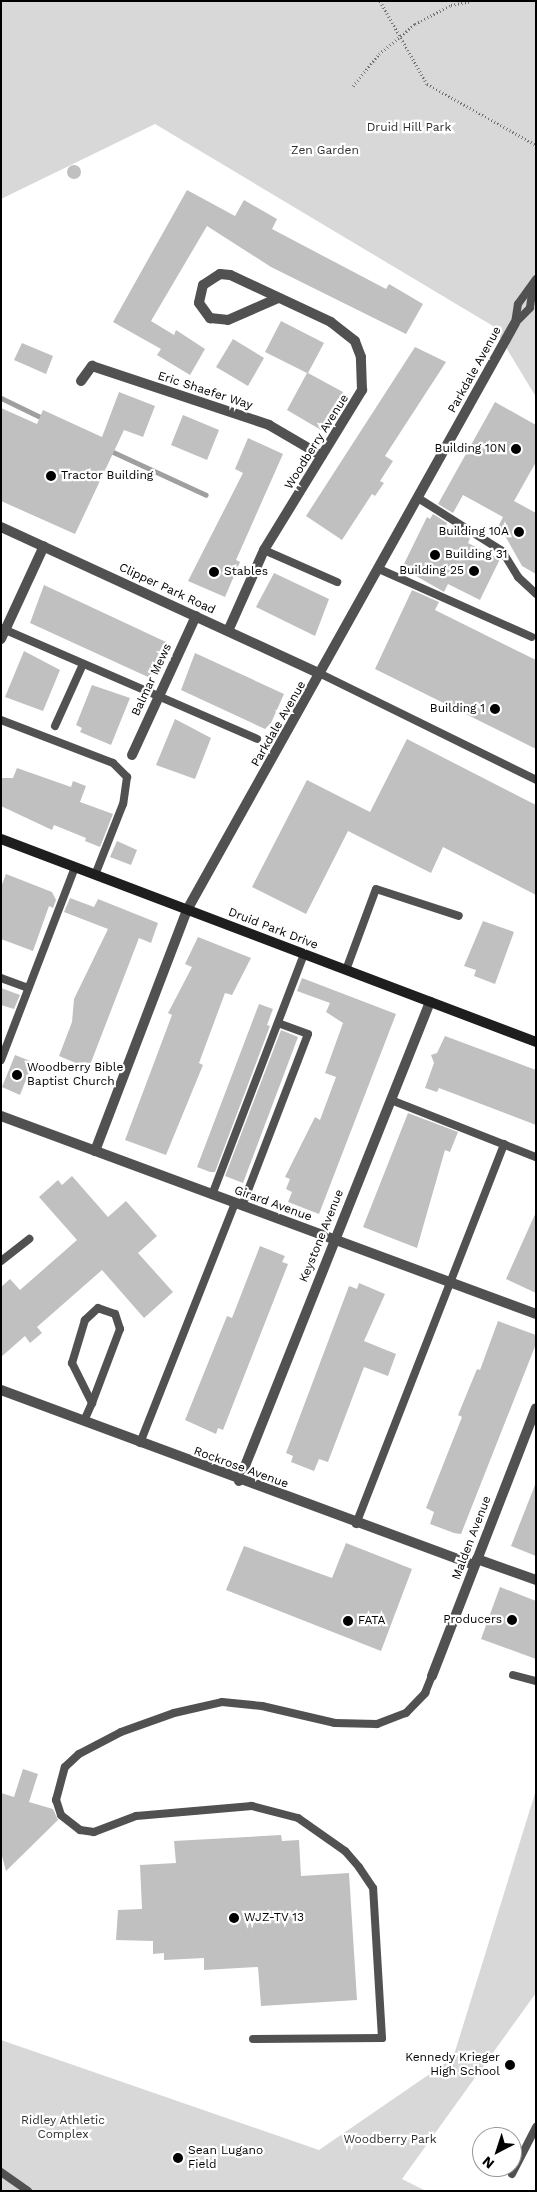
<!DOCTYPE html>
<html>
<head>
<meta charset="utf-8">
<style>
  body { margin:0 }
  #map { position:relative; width:537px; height:2192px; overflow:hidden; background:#fff; font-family:"Work Sans",sans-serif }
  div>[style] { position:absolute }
  .green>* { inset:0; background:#d8d8d8 }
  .stream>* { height:5px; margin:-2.5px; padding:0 2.5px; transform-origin:2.5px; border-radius:2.5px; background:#9f9f9f }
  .building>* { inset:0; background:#c0c0c0 }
  .round { border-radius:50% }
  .path>* { height:3px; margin-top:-1.5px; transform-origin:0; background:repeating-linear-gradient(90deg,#737373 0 1px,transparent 0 3.5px) }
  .lane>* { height:8px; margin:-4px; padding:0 4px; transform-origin:4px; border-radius:4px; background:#515151 }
  .street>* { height:10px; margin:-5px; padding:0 5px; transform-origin:5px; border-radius:5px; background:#515151 }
  .secondary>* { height:10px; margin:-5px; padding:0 5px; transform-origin:5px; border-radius:5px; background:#1e1e1e }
  .dots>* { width:14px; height:14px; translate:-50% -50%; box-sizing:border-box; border:2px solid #fff; border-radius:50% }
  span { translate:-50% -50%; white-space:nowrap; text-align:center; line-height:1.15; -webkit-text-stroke:4.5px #fff; paint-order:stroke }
  .park-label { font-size:12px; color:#2f2f2f }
  .street-label { font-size:12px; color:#000 }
  .poi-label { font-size:12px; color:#000 }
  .right { translate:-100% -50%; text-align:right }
  .left { translate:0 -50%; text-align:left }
  .frame { position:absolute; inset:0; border:2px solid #000; pointer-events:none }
  .north { position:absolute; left:472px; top:2127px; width:50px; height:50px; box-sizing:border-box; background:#fff; border:1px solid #999; border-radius:50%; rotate:220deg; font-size:14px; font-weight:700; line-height:20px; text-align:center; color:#000 }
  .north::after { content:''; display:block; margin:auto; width:18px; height:22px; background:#000; clip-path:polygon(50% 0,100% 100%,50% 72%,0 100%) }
</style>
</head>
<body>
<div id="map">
  <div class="green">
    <i style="clip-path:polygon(1px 1px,536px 1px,536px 397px,493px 326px,155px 124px,1px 199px)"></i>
    <i style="clip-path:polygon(536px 1790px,536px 1993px,402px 2179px,426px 2191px,1px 2191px,1px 2040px,319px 2150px,453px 2058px)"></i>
  </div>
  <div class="stream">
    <i style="left:1px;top:398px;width:43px;rotate:26deg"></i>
    <i style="left:113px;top:452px;width:102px;rotate:24.8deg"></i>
  </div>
  <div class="building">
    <i class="round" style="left:67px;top:165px;width:14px;height:14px"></i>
    <i style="clip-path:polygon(187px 190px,235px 216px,244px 200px,277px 219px,272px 229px,386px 289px,389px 284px,423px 304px,406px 334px,271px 267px,207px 226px,151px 321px,174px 335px,176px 330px,205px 349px,190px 375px,157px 355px,161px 349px,113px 322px)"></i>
    <i style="clip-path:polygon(281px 321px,324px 343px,308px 373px,343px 392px,321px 430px,287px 410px,307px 373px,265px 352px)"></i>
    <i style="clip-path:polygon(233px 339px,264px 358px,248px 386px,216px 367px)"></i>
    <i style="clip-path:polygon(22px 343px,53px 356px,46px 374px,14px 360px)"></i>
    <i style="clip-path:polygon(415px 347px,446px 362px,385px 456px,393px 461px,380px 481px,384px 483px,375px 496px,372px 494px,342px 540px,306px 516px)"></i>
    <i style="clip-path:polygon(119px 392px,155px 406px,143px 437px,124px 430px,75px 534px,1px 501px,1px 408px,37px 424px,43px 410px,102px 437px)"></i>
    <i style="clip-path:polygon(495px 402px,536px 425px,536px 462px,514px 501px,536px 513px,536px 574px,522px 566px,499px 525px,503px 517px,463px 495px,453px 513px,438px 504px)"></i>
    <i style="clip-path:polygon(183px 415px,219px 430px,207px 460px,171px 445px)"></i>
    <i style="clip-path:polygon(248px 438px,283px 454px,236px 560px,240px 562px,225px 597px,188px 581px,243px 473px,235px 469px)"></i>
    <i style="clip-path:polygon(433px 514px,447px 523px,446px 526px,470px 538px,468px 543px,500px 559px,480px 600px,448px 584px,444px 592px,402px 568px,427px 517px,430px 519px)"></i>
    <i style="clip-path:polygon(274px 573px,329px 599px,315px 636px,256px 607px)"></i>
    <i style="clip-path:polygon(44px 585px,166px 642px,153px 672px,148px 677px,30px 623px)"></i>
    <i style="clip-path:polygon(412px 590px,439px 602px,435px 610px,536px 660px,536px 749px,375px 669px)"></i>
    <i style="clip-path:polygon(24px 651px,60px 670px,43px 711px,5px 697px)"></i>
    <i style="clip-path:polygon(195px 653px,284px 694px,271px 723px,265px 729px,181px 690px)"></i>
    <i style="clip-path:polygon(92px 685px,130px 698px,111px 745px,80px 732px,82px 728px,76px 725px)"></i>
    <i style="clip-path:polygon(175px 719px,211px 738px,195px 779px,156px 765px)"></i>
    <i style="clip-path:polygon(407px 739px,536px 805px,536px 895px,443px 847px,431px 873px,348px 831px,306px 914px,252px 887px,307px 780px,370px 812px)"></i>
    <i style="clip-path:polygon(17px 768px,71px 787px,73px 781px,86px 786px,80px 802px,113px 814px,100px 847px,85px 841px,86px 838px,54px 825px,52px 830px,1px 806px,1px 778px,13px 778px)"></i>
    <i style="clip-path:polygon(117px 841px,137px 850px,131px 865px,110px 857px)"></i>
    <i style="clip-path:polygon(6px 874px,52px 892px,56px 900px,53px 908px,49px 906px,33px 951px,1px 939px,1px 887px)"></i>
    <i style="clip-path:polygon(70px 898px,94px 907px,98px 899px,158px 923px,151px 943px,139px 938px,90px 1065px,84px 1062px,83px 1066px,59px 1056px,72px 1022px,74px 999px,108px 929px,64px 912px)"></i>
    <i style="clip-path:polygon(483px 921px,514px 932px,495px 984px,474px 976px,476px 970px,464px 966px)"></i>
    <i style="clip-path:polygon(198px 937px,251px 958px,232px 995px,225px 993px,199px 1063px,203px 1065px,166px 1155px,125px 1140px,172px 1015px,168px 1013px,192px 967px,185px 964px)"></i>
    <i style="clip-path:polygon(302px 978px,396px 1014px,319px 1214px,288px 1202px,292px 1192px,286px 1189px,290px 1179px,285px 1177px,315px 1117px,320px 1120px,336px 1077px,325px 1073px,343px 1023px,326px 1012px,330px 1003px,297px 991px)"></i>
    <i style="clip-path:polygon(1px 988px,20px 995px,14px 1009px,1px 1005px)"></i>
    <i style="clip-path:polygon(259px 1004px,273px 1009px,267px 1025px,270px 1026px,215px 1172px,210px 1172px,197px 1167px)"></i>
    <i style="clip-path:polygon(281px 1030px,298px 1037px,243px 1183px,225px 1176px)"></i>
    <i style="clip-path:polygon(445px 1036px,536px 1070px,536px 1125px,439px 1088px,437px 1092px,425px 1088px,434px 1063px,431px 1055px,437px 1053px)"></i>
    <i style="clip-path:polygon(15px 1055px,33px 1062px,20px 1095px,2px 1087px)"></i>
    <i style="clip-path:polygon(408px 1113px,458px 1132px,450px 1152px,445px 1150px,417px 1248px,363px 1227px)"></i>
    <i style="clip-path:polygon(72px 1176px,108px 1217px,126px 1201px,157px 1236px,138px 1253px,173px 1292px,144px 1318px,102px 1270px,37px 1327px,42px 1333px,30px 1343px,25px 1336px,1px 1357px,1px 1287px,10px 1279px,20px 1290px,77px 1240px,39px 1197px,58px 1180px,62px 1185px)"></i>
    <i style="clip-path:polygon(536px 1212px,536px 1293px,506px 1279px)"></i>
    <i style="clip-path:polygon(260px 1246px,285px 1256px,282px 1262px,288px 1264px,223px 1430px,218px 1428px,216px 1434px,185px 1420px,227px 1316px,232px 1318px)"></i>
    <i style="clip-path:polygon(359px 1283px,385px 1294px,364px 1341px,396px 1354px,388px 1376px,364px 1367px,328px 1462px,319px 1459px,314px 1471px,291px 1462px,293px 1456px,286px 1453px,349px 1286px,357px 1289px)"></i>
    <i style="clip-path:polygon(498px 1321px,536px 1335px,536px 1344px,461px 1534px,454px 1533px,430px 1524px,434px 1512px,426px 1508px,462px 1417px,458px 1415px,477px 1369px,480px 1370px)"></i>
    <i style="clip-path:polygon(535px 1485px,536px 1486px,536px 1556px,511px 1546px)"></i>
    <i style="clip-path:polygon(346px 1543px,412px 1569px,381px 1651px,226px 1590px,244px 1546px,332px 1578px)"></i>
    <i style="clip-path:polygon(500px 1587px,536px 1601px,536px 1659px,481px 1639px)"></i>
    <i style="clip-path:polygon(23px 1769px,38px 1774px,29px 1802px,53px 1809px,58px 1820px,6px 1871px,1px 1852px,1px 1793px,14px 1797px)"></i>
    <i style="clip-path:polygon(281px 1835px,282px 1841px,299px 1840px,301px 1876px,349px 1873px,357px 2000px,261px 2006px,258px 1967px,204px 1970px,204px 1958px,164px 1960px,164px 1953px,153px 1954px,153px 1941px,116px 1940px,118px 1910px,142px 1909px,140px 1865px,176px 1863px,174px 1841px)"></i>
  </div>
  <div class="path">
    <i style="left:380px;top:1px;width:95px;rotate:60.5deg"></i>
    <i style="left:427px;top:84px;width:125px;rotate:29.2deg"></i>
    <i style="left:353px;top:86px;width:41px;rotate:-50.9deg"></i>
    <i style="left:379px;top:54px;width:47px;rotate:-39.8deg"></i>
    <i style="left:415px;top:24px;width:41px;rotate:-27.8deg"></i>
    <i style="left:451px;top:5px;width:20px;rotate:-11deg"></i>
  </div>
  <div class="lane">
    <i style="left:533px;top:286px;width:22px;rotate:98deg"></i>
    <i style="left:530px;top:308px;width:21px;rotate:135deg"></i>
    <i style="left:515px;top:323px;width:19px;rotate:-81deg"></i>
    <i style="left:518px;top:304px;width:31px;rotate:-54deg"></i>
    <i style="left:418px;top:498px;width:99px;rotate:32.2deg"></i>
    <i style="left:502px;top:551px;width:31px;rotate:58deg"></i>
    <i style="left:518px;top:577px;width:25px;rotate:43deg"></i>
    <i style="left:264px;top:550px;width:80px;rotate:23.7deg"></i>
    <i style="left:379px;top:569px;width:167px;rotate:24deg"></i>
    <i style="left:1px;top:628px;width:279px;rotate:23.4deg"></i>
    <i style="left:321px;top:674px;width:240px;rotate:26.2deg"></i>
    <i style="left:1px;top:720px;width:120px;rotate:21deg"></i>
    <i style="left:113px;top:763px;width:20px;rotate:45deg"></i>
    <i style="left:127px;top:777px;width:27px;rotate:98deg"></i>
    <i style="left:123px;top:804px;width:76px;rotate:111.5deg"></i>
    <i style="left:55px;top:726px;width:68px;rotate:-65.7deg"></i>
    <i style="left:346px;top:970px;width:86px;rotate:-69.7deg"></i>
    <i style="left:376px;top:889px;width:87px;rotate:18deg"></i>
    <i style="left:1px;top:978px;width:29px;rotate:20deg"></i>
    <i style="left:1px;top:1060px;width:207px;rotate:-69deg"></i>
    <i style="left:391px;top:1100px;width:156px;rotate:21.5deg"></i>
    <i style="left:212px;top:1195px;width:258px;rotate:-69.1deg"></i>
    <i style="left:242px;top:1206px;width:184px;rotate:-69deg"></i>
    <i style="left:308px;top:1034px;width:32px;rotate:-160deg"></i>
    <i style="left:1px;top:1261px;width:36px;rotate:-38deg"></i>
    <i style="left:84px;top:1421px;width:20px;rotate:-66deg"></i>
    <i style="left:92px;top:1403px;width:79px;rotate:-69.3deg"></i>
    <i style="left:120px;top:1329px;width:16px;rotate:-108deg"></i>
    <i style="left:115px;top:1314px;width:18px;rotate:-161deg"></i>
    <i style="left:98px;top:1308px;width:18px;rotate:137deg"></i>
    <i style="left:85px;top:1320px;width:45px;rotate:106.8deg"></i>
    <i style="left:72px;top:1363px;width:45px;rotate:63.4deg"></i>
    <i style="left:140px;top:1443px;width:258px;rotate:-68.4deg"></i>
    <i style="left:356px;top:1524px;width:408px;rotate:-68.7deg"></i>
    <i style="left:513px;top:1675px;width:24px;rotate:15deg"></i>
    <i style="left:253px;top:2039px;width:129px;rotate:-0.4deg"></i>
    <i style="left:382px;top:2038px;width:150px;rotate:-93.4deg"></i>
    <i style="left:373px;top:1888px;width:25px;rotate:-124deg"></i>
    <i style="left:359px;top:1867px;width:21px;rotate:-131deg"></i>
    <i style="left:345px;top:1851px;width:57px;rotate:-144.9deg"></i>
    <i style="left:298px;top:1818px;width:48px;rotate:-165.4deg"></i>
    <i style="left:252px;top:1806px;width:116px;rotate:175.1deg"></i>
    <i style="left:136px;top:1816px;width:45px;rotate:159.1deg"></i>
    <i style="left:94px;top:1832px;width:14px;rotate:-172deg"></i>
    <i style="left:80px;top:1830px;width:24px;rotate:-142deg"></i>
    <i style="left:61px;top:1815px;width:16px;rotate:-108deg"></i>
    <i style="left:56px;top:1800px;width:34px;rotate:-75deg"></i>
    <i style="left:65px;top:1767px;width:19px;rotate:-43deg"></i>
    <i style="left:79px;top:1754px;width:47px;rotate:-27.6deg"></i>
    <i style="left:121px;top:1732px;width:56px;rotate:-19.7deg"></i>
    <i style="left:174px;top:1713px;width:49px;rotate:-12.9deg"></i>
    <i style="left:222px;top:1702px;width:40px;rotate:5.7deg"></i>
    <i style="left:262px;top:1706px;width:75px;rotate:13.1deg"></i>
    <i style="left:335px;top:1723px;width:42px;rotate:1.4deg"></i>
    <i style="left:377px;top:1724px;width:31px;rotate:-21deg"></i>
    <i style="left:406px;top:1713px;width:28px;rotate:-46deg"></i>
    <i style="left:425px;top:1693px;width:18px;rotate:-68deg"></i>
    <i style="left:1px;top:2172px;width:33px;rotate:35deg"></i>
    <i style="left:512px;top:2174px;width:53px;rotate:-62.9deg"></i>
  </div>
  <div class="street">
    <i style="left:81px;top:381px;width:19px;rotate:-54deg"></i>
    <i style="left:92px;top:366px;width:187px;rotate:18.4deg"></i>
    <i style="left:269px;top:425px;width:61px;rotate:30.3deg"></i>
    <i style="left:1px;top:527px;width:352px;rotate:24.7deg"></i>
    <i style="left:228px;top:631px;width:89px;rotate:-66deg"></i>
    <i style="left:264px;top:550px;width:188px;rotate:-58.5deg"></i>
    <i style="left:362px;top:390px;width:33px;rotate:-92deg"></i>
    <i style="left:361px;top:357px;width:17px;rotate:-111deg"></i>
    <i style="left:355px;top:341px;width:31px;rotate:-142deg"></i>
    <i style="left:331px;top:322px;width:111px;rotate:-155deg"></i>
    <i style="left:230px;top:275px;width:10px;rotate:-174deg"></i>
    <i style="left:220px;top:274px;width:20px;rotate:147deg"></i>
    <i style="left:203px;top:285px;width:18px;rotate:103deg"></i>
    <i style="left:199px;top:303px;width:19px;rotate:54deg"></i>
    <i style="left:210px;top:318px;width:18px;rotate:6deg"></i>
    <i style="left:228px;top:320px;width:55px;rotate:-23.7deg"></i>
    <i style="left:1px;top:639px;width:102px;rotate:-65.2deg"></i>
    <i style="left:132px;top:755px;width:153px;rotate:-65.3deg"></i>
    <i style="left:1px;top:1116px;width:570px;rotate:20.31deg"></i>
    <i style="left:95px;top:1151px;width:258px;rotate:-69.1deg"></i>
    <i style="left:187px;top:910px;width:672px;rotate:-60.8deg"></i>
    <i style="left:1px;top:1390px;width:504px;rotate:20.3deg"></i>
    <i style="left:239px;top:1481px;width:516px;rotate:-68.26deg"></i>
    <i style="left:477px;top:1559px;width:63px;rotate:19.6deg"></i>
    <i style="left:432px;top:1676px;width:287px;rotate:-68.8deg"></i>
  </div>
  <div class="secondary">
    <i style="left:1px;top:839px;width:572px;rotate:20.78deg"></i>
  </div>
  <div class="dots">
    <i style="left:516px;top:449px;background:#000"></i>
    <i style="left:51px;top:476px;background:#000"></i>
    <i style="left:519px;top:532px;background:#000"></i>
    <i style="left:435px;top:555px;background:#000"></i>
    <i style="left:474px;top:571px;background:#000"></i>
    <i style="left:214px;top:572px;background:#000"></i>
    <i style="left:495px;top:709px;background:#000"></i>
    <i style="left:17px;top:1075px;background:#000"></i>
    <i style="left:512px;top:1620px;background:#000"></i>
    <i style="left:348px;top:1621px;background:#000"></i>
    <i style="left:234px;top:1918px;background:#000"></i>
    <i style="left:510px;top:2065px;background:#000"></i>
    <i style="left:178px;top:2158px;background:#000"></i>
  </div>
  <div class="park-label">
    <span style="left:409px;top:128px">Druid Hill Park</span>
    <span style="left:325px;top:151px">Zen Garden</span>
    <span style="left:63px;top:2128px">Ridley Athletic<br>Complex</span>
    <span style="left:390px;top:2140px">Woodberry Park</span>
  </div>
  <div class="street-label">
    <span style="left:475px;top:370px;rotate:-61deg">Parkdale Avenue</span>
    <span style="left:205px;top:391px;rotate:18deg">Eric Shaefer Way</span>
    <span style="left:317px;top:442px;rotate:-58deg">Woodberry Avenue</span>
    <span style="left:167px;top:589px;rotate:25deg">Clipper Park Road</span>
    <span style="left:152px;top:680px;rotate:-65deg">Balmar Mews</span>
    <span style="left:279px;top:724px;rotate:-60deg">Parkdale Avenue</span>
    <span style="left:273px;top:929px;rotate:21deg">Druid Park Drive</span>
    <span style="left:273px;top:1204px;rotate:20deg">Girard Avenue</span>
    <span style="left:322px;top:1236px;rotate:-68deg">Keystone Avenue</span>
    <span style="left:241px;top:1468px;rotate:20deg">Rockrose Avenue</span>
    <span style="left:472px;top:1538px;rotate:-69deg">Malden Avenue</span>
  </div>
  <div class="poi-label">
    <span class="right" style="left:506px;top:449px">Building 10N</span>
    <span class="left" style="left:61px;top:476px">Tractor Building</span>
    <span class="right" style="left:509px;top:532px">Building 10A</span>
    <span class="left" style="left:445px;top:555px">Building 31</span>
    <span class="right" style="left:464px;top:571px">Building 25</span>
    <span class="left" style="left:224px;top:572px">Stables</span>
    <span class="right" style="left:485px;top:709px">Building 1</span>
    <span class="left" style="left:27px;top:1075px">Woodberry Bible<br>Baptist Church</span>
    <span class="right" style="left:502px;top:1620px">Producers</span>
    <span class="left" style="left:358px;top:1621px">FATA</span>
    <span class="left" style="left:244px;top:1918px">WJZ-TV 13</span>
    <span class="right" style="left:500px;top:2065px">Kennedy Krieger<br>High School</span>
    <span class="left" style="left:188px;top:2158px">Sean Lugano<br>Field</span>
  </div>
  <div class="frame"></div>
  <div class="north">N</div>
</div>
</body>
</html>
